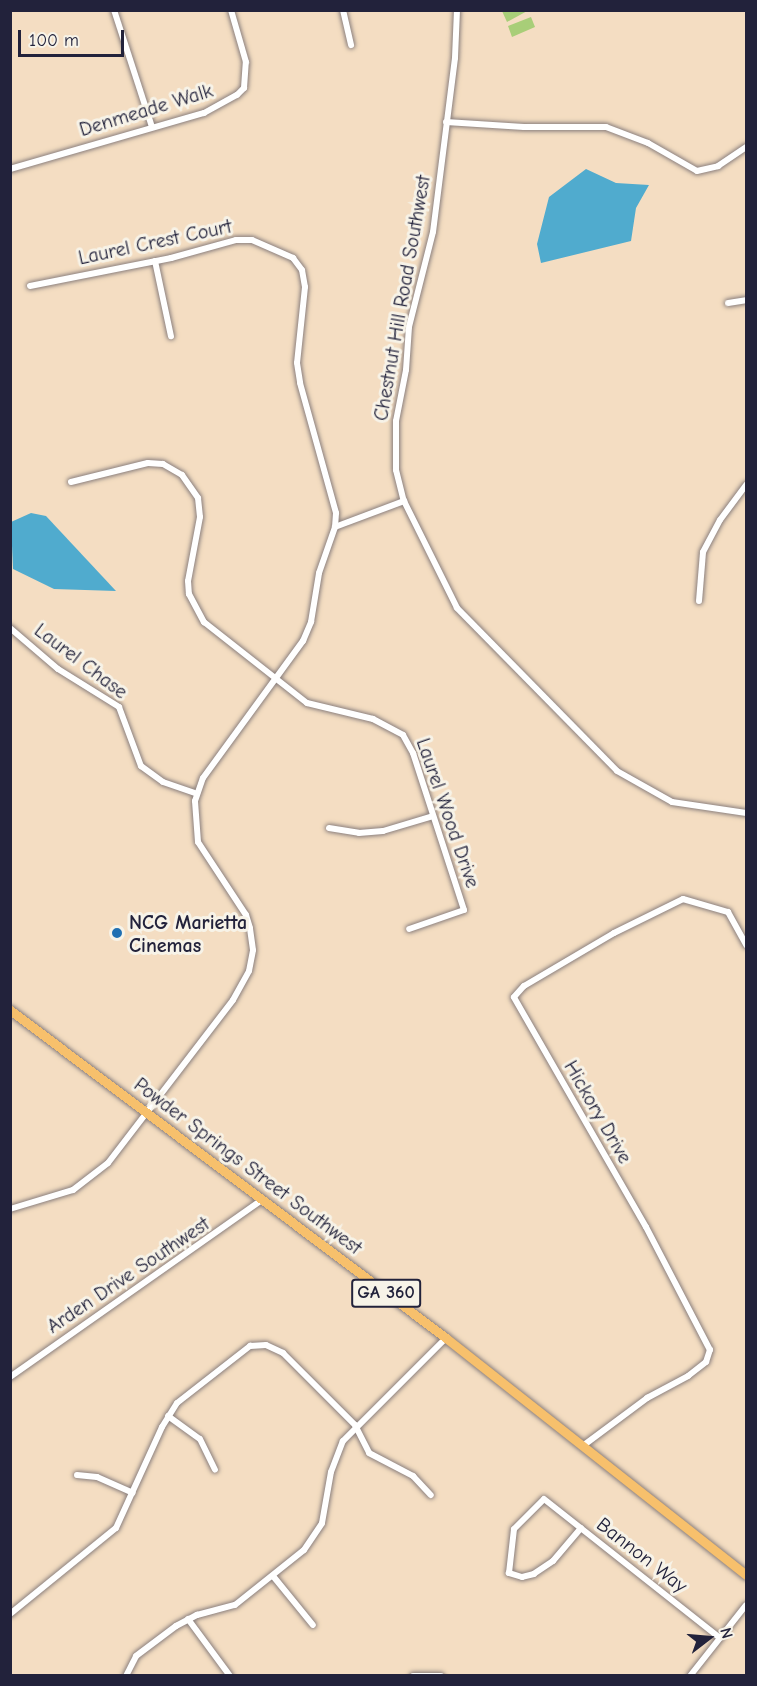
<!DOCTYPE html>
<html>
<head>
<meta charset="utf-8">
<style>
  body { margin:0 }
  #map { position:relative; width:757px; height:1686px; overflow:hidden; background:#f4ddc2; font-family:"Comic Neue",sans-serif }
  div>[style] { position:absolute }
  .green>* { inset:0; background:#a8ce78 }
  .water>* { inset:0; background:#50abce }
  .roads { filter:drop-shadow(0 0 2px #8b807e) drop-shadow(0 0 2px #8b807e) }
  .street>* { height:6px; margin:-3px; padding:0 3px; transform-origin:3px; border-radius:3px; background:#fff }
  .primary>* { height:9px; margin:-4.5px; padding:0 4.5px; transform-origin:4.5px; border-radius:4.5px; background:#f7c06c }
  .dots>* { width:16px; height:16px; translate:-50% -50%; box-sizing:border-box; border:3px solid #f7f3e8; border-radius:50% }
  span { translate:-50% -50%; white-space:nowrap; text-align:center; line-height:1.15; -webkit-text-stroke:6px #f7f3e8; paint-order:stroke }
  .shield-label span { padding:2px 4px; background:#f7f3e8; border:2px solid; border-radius:4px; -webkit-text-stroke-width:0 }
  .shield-label { font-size:18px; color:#22223b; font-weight:700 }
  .street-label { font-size:20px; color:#22223b }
  .poi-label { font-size:20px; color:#22223b; font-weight:700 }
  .left { translate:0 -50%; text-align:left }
  .frame { position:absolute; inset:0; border:12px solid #22223b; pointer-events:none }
  .north { position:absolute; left:679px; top:1608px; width:60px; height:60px; -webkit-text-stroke:4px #f7f3e8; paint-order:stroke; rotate:74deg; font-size:16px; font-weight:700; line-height:24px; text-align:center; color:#22223b }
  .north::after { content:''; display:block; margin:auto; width:21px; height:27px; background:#22223b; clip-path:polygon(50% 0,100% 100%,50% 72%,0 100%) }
  .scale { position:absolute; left:18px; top:30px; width:106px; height:27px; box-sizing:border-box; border:3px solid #22223b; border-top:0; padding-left:8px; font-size:18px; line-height:21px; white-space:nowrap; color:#22223b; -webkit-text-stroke:4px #f7f3e8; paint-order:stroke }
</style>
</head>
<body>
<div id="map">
  <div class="green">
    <i style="clip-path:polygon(529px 10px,507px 22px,502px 11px,505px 10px)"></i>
    <i style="clip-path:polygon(531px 17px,535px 27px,512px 37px,508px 26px)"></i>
  </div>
  <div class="water">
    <i style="clip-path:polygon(586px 169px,616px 183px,649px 185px,636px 208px,631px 241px,541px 263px,537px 244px,549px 197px)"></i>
    <i style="clip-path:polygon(31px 513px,46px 516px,116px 591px,54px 589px,13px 569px,11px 522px)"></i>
  </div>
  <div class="roads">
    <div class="street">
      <i style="left:114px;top:10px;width:123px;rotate:72deg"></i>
      <i style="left:343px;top:10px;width:36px;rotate:77deg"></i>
      <i style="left:457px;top:10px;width:48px;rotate:92.4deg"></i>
      <i style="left:455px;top:58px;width:175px;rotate:97.2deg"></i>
      <i style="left:433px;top:232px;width:98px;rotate:104.2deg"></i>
      <i style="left:409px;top:327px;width:43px;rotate:94deg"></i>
      <i style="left:406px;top:370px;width:52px;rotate:101.1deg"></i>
      <i style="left:396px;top:421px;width:49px;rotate:90deg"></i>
      <i style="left:396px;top:470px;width:32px;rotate:76deg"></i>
      <i style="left:404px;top:501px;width:119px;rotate:63.6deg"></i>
      <i style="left:457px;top:608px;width:228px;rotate:45.5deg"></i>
      <i style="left:617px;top:771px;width:63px;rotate:29.4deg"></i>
      <i style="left:672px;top:802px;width:75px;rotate:8.5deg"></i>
      <i style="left:446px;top:122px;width:78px;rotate:3.7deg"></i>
      <i style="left:524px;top:127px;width:82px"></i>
      <i style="left:606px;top:127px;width:45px;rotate:20.9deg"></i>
      <i style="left:648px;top:143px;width:56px;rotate:29.7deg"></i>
      <i style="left:697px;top:171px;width:22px;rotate:-13deg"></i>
      <i style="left:718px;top:166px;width:34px;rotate:-34deg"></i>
      <i style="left:10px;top:169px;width:202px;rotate:-16.1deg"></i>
      <i style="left:204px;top:113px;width:38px;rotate:-29deg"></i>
      <i style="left:237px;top:95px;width:10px;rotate:-45deg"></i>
      <i style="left:244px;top:88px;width:26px;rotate:-86deg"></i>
      <i style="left:246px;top:62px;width:54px;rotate:-106.1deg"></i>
      <i style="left:155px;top:261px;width:77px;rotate:78deg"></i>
      <i style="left:30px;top:286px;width:144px;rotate:-11.2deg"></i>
      <i style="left:171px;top:258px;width:67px;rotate:-15.5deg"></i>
      <i style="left:236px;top:240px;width:16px"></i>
      <i style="left:252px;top:240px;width:45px;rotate:23.7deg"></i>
      <i style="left:293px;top:258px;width:15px;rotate:53deg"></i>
      <i style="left:302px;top:270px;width:17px;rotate:80deg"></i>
      <i style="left:305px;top:287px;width:76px;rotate:96deg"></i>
      <i style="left:297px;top:363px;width:20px;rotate:81deg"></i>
      <i style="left:300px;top:383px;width:135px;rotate:74.5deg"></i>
      <i style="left:336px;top:513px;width:14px;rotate:94deg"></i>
      <i style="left:728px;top:303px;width:18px;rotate:-9deg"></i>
      <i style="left:71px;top:482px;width:79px;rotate:-13.9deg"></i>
      <i style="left:148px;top:463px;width:15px;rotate:4deg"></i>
      <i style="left:163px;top:464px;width:22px;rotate:30deg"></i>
      <i style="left:182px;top:475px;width:28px;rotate:55deg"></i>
      <i style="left:198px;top:498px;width:19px;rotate:84deg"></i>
      <i style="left:200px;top:517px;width:65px;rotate:100.6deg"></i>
      <i style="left:188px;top:581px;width:13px;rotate:86deg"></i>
      <i style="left:189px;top:594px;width:32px;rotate:62deg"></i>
      <i style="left:204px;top:622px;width:131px;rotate:38.2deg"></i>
      <i style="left:307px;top:703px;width:68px;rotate:13.6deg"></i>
      <i style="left:373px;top:719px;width:34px;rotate:28deg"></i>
      <i style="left:403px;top:735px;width:21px;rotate:61deg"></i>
      <i style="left:413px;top:753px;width:165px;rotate:72deg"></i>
      <i style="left:464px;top:910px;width:58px;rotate:160.9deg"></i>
      <i style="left:699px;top:601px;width:49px;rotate:-85.3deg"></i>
      <i style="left:703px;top:552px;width:36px;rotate:-62deg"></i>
      <i style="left:720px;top:520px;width:44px;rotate:-53.4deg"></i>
      <i style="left:10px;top:628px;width:63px;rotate:40.5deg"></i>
      <i style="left:58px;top:669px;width:72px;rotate:31.9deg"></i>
      <i style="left:119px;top:707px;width:63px;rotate:69.6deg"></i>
      <i style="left:141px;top:766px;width:27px;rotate:36deg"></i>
      <i style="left:163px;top:782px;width:36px;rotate:19deg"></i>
      <i style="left:329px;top:828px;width:30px;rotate:9deg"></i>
      <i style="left:359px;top:833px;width:24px;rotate:-5deg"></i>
      <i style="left:383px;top:831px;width:52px;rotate:-16.7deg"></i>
      <i style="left:10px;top:1209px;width:66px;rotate:-16.8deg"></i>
      <i style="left:73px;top:1190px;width:44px;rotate:-37.6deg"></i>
      <i style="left:108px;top:1163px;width:205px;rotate:-52.5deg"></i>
      <i style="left:233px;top:1000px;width:33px;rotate:-61deg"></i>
      <i style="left:249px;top:971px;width:21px;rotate:-79deg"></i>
      <i style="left:253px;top:950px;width:22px;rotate:-98deg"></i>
      <i style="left:250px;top:928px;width:14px;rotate:-107deg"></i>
      <i style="left:246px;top:915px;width:87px;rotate:-123.3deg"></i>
      <i style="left:198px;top:842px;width:41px;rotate:-94.2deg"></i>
      <i style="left:195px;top:801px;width:24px;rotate:-71deg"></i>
      <i style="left:203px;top:778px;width:170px;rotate:-53.9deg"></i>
      <i style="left:303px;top:641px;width:21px;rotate:-67deg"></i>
      <i style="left:311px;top:622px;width:50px;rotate:-80.7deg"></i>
      <i style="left:319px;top:573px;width:49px;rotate:-70.8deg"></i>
      <i style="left:335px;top:527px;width:74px;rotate:-20.6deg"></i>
      <i style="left:10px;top:1377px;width:309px;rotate:-35.1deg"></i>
      <i style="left:168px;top:1416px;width:39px;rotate:36deg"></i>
      <i style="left:200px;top:1439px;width:34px;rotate:64deg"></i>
      <i style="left:584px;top:1445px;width:79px;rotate:-36.7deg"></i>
      <i style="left:647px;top:1398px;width:47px;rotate:-28.2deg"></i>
      <i style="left:688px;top:1376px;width:23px;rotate:-38deg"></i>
      <i style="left:706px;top:1362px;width:13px;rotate:-72deg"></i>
      <i style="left:710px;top:1350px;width:139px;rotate:-117.5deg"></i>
      <i style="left:646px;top:1227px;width:265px;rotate:-119.9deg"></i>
      <i style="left:514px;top:997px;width:15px;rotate:-48deg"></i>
      <i style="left:524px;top:986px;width:104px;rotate:-30.5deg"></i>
      <i style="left:614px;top:933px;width:77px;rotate:-26.2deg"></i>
      <i style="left:683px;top:899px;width:47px;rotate:16.1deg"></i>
      <i style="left:728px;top:912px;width:38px;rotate:61deg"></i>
      <i style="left:77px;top:1475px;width:20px;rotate:6deg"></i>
      <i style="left:97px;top:1477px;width:39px;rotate:24deg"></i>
      <i style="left:581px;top:1528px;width:43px;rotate:130.3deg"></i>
      <i style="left:553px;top:1561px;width:23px;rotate:146deg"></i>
      <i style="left:534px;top:1574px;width:12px;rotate:166deg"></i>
      <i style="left:522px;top:1577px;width:14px;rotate:-163deg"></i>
      <i style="left:509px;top:1573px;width:44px;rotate:-83.5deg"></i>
      <i style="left:514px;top:1529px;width:42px;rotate:-45deg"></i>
      <i style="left:544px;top:1499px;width:224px;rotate:38.3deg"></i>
      <i style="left:273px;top:1576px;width:63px;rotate:50.8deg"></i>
      <i style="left:10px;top:1614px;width:136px;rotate:-39.1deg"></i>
      <i style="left:116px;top:1528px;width:111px;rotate:-65.5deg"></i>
      <i style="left:162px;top:1427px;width:28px;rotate:-58deg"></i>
      <i style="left:177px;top:1403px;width:93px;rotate:-38deg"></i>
      <i style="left:250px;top:1346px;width:16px;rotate:-4deg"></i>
      <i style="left:266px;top:1345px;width:19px;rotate:25deg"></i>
      <i style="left:283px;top:1353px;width:102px;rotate:45deg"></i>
      <i style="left:355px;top:1425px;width:31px;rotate:63deg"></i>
      <i style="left:369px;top:1453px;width:50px;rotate:27.6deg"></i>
      <i style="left:413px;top:1476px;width:26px;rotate:47deg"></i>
      <i style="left:188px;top:1619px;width:71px;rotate:53.6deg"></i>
      <i style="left:126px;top:1676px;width:22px;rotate:-63deg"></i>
      <i style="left:136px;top:1656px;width:50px;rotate:-36.9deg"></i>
      <i style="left:176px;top:1626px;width:24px;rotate:-28deg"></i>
      <i style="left:197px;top:1615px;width:39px;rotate:-15deg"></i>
      <i style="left:235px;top:1605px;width:88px;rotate:-38.6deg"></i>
      <i style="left:304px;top:1550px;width:32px;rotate:-56deg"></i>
      <i style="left:322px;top:1523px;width:52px;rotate:-80deg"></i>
      <i style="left:331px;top:1472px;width:33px;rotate:-69deg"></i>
      <i style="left:343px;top:1441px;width:146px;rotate:-45deg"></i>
      <i style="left:413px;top:1676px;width:28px"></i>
      <i style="left:690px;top:1676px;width:90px;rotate:-51.7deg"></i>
    </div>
    <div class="primary">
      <i style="left:10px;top:1010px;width:546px;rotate:36.95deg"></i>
      <i style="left:446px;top:1338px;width:382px;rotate:38.3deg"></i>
    </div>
  </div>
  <div class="dots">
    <i style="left:117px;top:933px;background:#1f6fb2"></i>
  </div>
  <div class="shield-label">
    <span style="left:386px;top:1293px">GA 360</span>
  </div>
  <div class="street-label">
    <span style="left:146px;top:110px;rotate:-17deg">Denmeade Walk</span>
    <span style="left:155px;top:242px;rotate:-12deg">Laurel Crest Court</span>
    <span style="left:402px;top:298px;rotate:-80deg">Chestnut Hill Road Southwest</span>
    <span style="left:81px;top:661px;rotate:37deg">Laurel Chase</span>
    <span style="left:448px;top:813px;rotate:71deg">Laurel Wood Drive</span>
    <span style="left:598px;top:1112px;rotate:60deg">Hickory Drive</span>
    <span style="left:248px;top:1166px;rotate:37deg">Powder Springs Street Southwest</span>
    <span style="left:128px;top:1275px;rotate:-34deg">Arden Drive Southwest</span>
    <span style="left:642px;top:1555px;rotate:38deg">Bannon Way</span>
  </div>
  <div class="poi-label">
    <span class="left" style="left:129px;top:934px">NCG Marietta<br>Cinemas</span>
  </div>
  <div class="frame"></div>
  <div class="north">N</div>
  <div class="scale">100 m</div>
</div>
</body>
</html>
